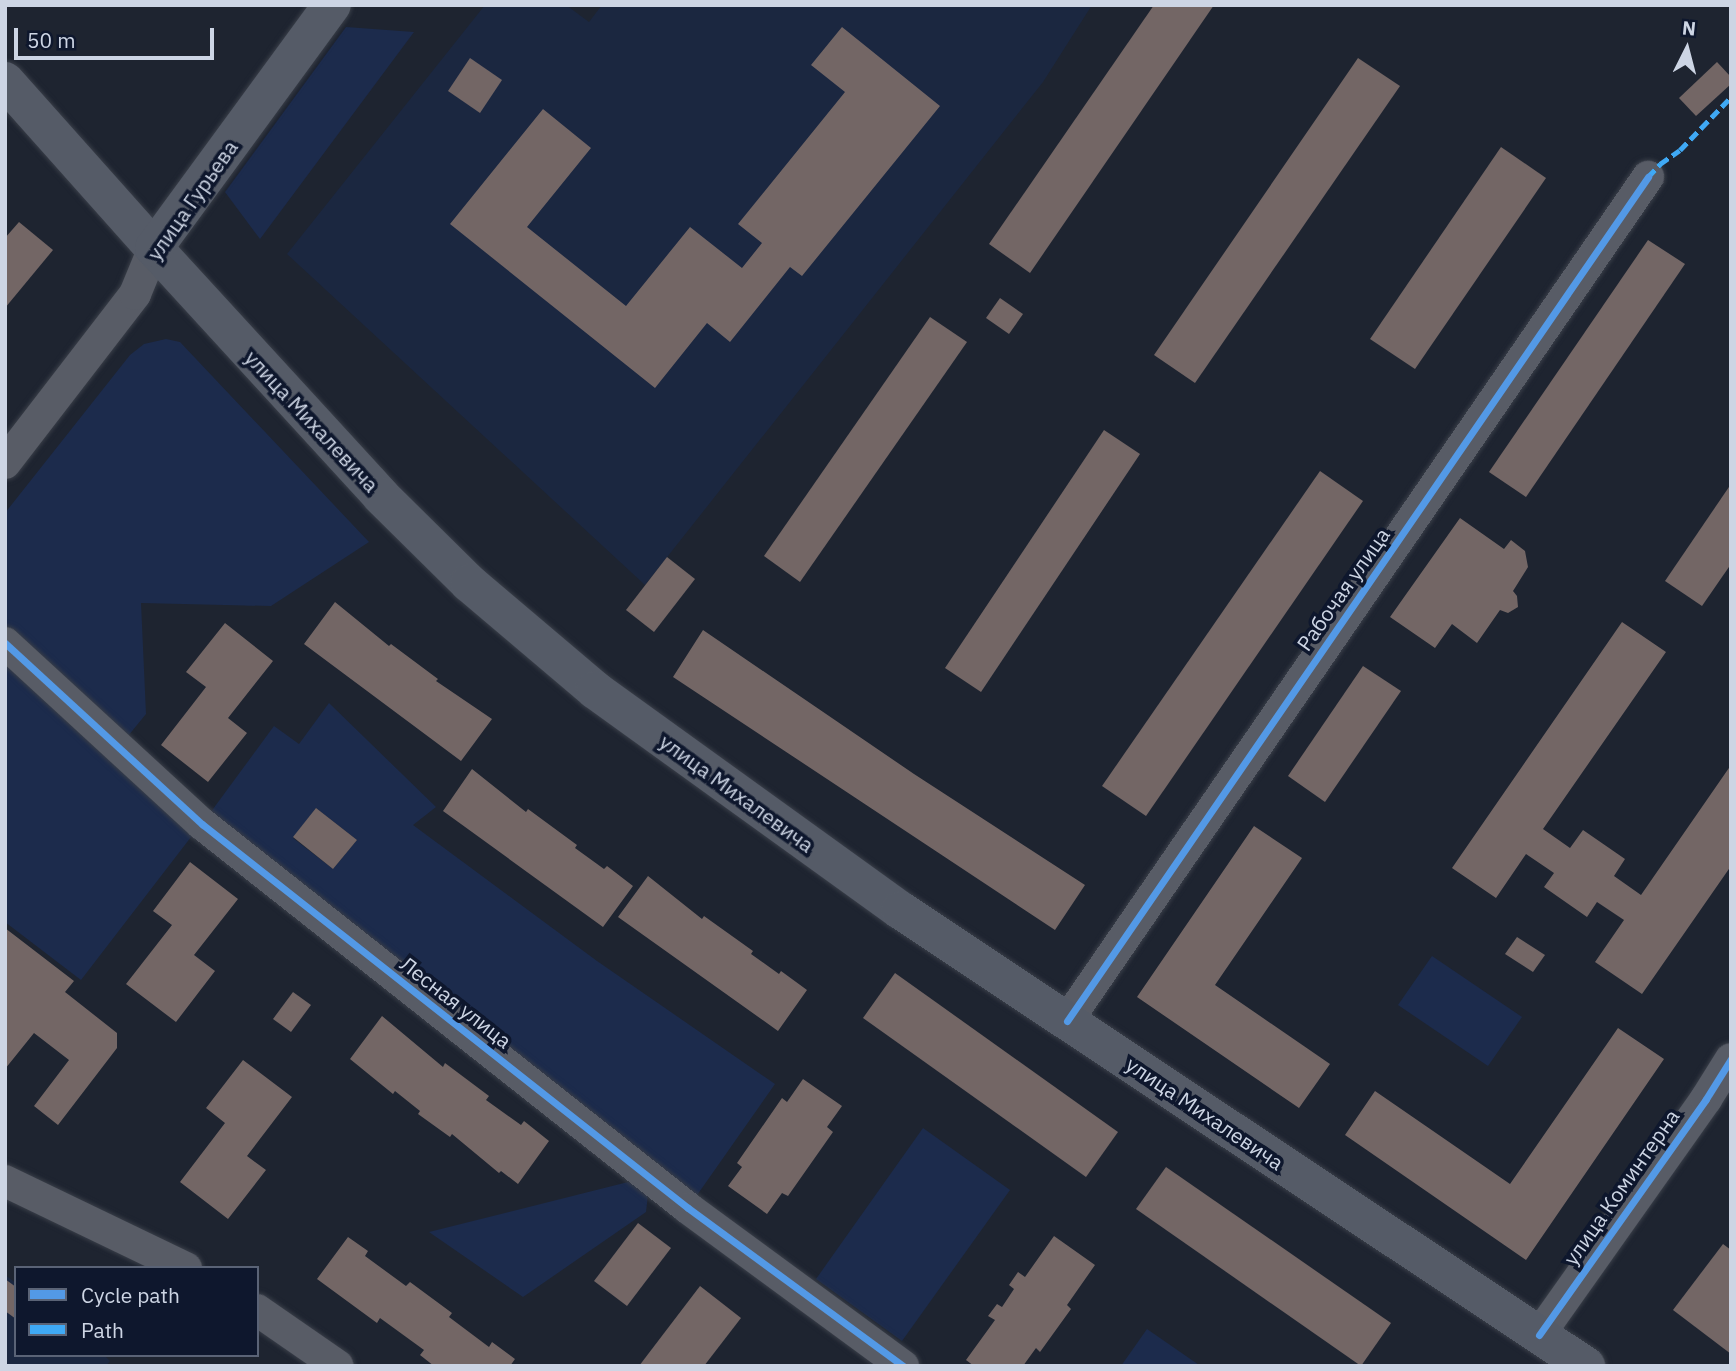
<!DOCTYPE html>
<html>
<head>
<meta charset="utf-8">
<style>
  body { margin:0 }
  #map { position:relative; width:1736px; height:1371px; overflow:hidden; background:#1e2430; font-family:"IBM Plex Sans",sans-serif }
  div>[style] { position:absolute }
  .built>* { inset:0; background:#1b2740 }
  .green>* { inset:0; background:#1c2b4c }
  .building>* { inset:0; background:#736665 }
  .roads { filter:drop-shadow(0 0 2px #393e48) drop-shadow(0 0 2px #393e48) }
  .minor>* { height:32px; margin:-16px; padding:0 16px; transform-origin:16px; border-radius:16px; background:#585c66 }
  .major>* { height:38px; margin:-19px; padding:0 19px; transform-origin:19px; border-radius:19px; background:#555b67 }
  .quiet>* { height:5px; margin-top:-2.5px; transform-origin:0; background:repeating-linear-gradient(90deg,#3fa9f5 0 10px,transparent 0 15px) }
  .cycleway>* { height:7px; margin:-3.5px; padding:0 3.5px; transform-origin:3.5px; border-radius:3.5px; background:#5399e6 }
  span { translate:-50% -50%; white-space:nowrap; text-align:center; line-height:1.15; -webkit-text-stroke:7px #0e172d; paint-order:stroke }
  .street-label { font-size:21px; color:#cdd5e4 }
  .frame { position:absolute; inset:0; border:7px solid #cdd5e4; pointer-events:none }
  .legend { position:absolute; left:14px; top:1266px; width:245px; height:91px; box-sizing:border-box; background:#0e172d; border:2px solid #5a6376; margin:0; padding:9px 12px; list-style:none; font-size:21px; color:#cdd5e4 }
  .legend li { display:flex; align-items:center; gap:14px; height:35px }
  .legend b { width:35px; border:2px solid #5a6376 }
  .north { position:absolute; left:1652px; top:14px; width:70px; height:70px; -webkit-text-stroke:5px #0e172d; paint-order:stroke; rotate:6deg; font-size:19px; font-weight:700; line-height:28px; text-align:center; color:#cdd5e4 }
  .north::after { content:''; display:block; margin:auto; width:24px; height:32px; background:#cdd5e4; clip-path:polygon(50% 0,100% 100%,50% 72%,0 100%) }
  .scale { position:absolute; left:14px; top:28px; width:200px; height:32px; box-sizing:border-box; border:4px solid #cdd5e4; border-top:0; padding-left:9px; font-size:21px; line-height:24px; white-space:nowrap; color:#cdd5e4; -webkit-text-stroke:5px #0e172d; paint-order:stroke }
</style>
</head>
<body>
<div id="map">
  <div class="built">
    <i style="clip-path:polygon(485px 5px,566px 5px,589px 22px,602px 5px,1092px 5px,1043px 82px,645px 585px,287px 254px)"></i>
    <i style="clip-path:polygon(5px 1275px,16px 1283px,16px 1355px,104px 1355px,110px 1361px,106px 1366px,5px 1366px)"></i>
  </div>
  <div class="green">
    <i style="clip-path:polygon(346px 27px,414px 32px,260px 239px,225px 192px)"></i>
    <i style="clip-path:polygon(evenodd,166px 339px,180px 342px,369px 542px,271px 606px,141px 603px,146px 714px,119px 747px,202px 824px,274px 726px,299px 744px,329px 703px,436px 807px,413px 825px,597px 961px,775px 1084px,688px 1208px,650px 1177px,646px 1212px,523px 1297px,429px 1232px,648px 1177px,201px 824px,81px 980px,5px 922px,5px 513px,130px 355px,144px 344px,166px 339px,316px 808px,357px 840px,333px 869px,293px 838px,316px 808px)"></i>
    <i style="clip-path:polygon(1432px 956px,1522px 1017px,1488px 1066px,1398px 1005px)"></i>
    <i style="clip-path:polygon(923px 1128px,1010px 1190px,902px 1341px,816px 1279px)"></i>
    <i style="clip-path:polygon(1147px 1329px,1199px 1365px,1198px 1366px,1121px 1366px)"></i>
  </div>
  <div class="building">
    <i style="clip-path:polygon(1154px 5px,1214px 5px,1030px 273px,989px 244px)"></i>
    <i style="clip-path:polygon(842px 27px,940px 106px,802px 276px,790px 267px,730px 342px,707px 323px,655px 388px,450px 224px,543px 109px,591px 148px,527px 227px,626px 306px,690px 227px,742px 268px,762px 243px,738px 224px,845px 92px,811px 65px)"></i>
    <i style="clip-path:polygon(470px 58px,502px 80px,480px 113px,448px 91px)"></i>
    <i style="clip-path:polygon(1358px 58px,1400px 86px,1195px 383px,1154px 355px)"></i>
    <i style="clip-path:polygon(1717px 62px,1731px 77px,1731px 84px,1696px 116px,1679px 98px)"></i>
    <i style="clip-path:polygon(1501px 147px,1546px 178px,1415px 369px,1370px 339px)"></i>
    <i style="clip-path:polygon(19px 222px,53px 250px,5px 308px,5px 238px)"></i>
    <i style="clip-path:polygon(1648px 240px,1685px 264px,1526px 497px,1489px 472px)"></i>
    <i style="clip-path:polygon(1000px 298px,1023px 314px,1009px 334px,986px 318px)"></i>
    <i style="clip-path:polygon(930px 317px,967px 342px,800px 582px,764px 556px)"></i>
    <i style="clip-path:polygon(1104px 430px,1140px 454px,981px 692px,945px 668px)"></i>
    <i style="clip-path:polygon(1320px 471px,1363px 501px,1146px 816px,1102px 786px)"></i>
    <i style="clip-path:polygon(1731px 484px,1731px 564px,1702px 606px,1665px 581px)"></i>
    <i style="clip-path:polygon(1460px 518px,1504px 549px,1511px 540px,1525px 551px,1528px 567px,1513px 591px,1517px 596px,1518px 607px,1508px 613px,1500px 610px,1477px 643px,1452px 624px,1435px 648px,1390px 617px)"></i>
    <i style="clip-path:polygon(667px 557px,695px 579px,654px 632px,626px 610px)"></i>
    <i style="clip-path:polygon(335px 602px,389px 646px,391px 644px,438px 679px,436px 681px,492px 719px,461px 761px,304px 644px)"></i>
    <i style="clip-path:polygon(1622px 622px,1666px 652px,1543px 829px,1570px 848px,1583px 830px,1625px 859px,1614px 876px,1641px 895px,1731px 765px,1731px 866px,1642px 994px,1595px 962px,1624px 920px,1597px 902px,1587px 917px,1544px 887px,1554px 873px,1526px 854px,1496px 898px,1452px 868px)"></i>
    <i style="clip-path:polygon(225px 623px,273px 661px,228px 718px,247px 733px,208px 782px,161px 745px,206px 687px,186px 672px)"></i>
    <i style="clip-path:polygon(703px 630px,914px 774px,1085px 885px,1055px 930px,673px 677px)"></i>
    <i style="clip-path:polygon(1363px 666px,1401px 691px,1325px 802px,1288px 776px)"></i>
    <i style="clip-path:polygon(472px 769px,526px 812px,528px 809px,577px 845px,575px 848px,604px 869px,607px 866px,633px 886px,603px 927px,443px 811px)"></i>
    <i style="clip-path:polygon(316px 808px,357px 840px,333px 869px,293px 837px)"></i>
    <i style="clip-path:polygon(1254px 826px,1302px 858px,1215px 985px,1330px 1064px,1299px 1108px,1137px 997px)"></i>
    <i style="clip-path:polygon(190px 862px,238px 899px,194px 955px,215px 971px,176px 1022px,126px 984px,172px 925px,153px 911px)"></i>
    <i style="clip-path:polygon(648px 876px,702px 919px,704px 916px,753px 951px,751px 954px,779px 974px,781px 971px,807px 990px,778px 1031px,618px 917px)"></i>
    <i style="clip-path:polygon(5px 928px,74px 981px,65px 992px,117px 1033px,117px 1048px,58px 1125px,34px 1106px,69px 1060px,34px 1033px,5px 1069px)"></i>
    <i style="clip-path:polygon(1517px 937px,1545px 955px,1533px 972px,1505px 954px)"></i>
    <i style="clip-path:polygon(895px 973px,1118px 1132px,1086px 1177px,863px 1018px)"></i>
    <i style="clip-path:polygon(293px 992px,311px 1005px,291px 1032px,273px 1019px)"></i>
    <i style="clip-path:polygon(382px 1016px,443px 1067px,445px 1063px,489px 1096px,486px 1100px,521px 1125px,524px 1121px,549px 1141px,518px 1184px,501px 1171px,499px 1173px,452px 1134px,450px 1137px,418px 1114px,420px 1111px,395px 1091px,393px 1094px,350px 1059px)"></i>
    <i style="clip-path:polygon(1618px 1028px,1664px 1059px,1526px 1260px,1345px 1135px,1375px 1091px,1510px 1184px)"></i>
    <i style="clip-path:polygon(243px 1060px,292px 1097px,247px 1156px,266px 1170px,228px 1219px,180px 1182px,225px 1123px,206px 1108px)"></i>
    <i style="clip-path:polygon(803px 1079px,842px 1106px,827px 1127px,833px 1132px,788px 1196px,782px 1193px,767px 1214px,728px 1186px,742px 1167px,737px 1163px,782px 1098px,787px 1102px)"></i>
    <i style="clip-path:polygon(1166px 1167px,1391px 1323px,1361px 1366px,1136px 1209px)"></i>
    <i style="clip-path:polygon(638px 1223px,671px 1248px,627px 1306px,594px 1281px)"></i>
    <i style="clip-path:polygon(1054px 1236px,1095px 1265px,1067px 1305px,1071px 1309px,1040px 1352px,1036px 1348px,1023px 1366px,974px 1366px,966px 1360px,995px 1320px,988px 1316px,997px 1304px,1002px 1307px,1014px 1289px,1009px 1285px,1018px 1272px,1025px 1277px)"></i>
    <i style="clip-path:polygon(348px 1237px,368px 1251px,365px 1256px,406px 1286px,410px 1282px,452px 1313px,449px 1317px,489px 1347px,492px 1342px,515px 1359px,510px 1366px,434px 1366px,420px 1355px,424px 1350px,380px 1318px,377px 1323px,317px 1279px)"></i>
    <i style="clip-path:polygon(1723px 1244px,1731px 1250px,1731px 1354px,1673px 1310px)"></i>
    <i style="clip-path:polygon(5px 1279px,16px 1287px,16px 1319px,5px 1311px)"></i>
    <i style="clip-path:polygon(700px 1286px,741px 1318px,704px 1366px,639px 1366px)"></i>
  </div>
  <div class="roads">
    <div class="minor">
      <i style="left:5px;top:463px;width:213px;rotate:-52.4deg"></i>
      <i style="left:135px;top:294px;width:50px;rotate:-67.6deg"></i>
      <i style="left:5px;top:643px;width:268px;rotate:42.6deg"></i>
      <i style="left:202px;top:824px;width:619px;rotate:38.31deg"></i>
      <i style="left:688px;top:1208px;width:267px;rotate:36.3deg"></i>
      <i style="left:1067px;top:1021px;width:1025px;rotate:-55.46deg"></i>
      <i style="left:5px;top:1181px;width:201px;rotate:25.7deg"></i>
      <i style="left:257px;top:1310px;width:98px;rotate:34.7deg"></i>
      <i style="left:1539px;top:1335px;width:289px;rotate:-54.7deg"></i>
      <i style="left:1706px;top:1099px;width:47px;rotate:-58deg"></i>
    </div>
    <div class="major">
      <i style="left:5px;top:81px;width:224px;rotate:48.3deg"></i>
      <i style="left:154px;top:248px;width:336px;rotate:47.5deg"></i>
      <i style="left:381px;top:496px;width:124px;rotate:44.7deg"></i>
      <i style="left:469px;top:583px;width:165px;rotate:40.3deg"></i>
      <i style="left:595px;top:690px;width:376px;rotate:35.8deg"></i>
      <i style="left:900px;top:910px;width:824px;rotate:33.61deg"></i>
      <i style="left:154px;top:248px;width:301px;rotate:-53.8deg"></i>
    </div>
  </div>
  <div class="quiet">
    <i style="left:1648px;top:177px;width:18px;rotate:-47deg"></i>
    <i style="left:1660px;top:164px;width:24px;rotate:-35deg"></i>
    <i style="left:1680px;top:150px;width:74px;rotate:-46.1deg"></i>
  </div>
  <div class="cycleway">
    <i style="left:5px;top:643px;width:268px;rotate:42.6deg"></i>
    <i style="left:202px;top:824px;width:619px;rotate:38.31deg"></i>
    <i style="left:688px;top:1208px;width:267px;rotate:36.3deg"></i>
    <i style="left:1067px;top:1021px;width:1025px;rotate:-55.46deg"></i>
    <i style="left:1539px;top:1335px;width:289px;rotate:-54.7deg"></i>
    <i style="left:1706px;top:1099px;width:47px;rotate:-58deg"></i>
  </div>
  <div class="street-label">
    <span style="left:192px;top:200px;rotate:-55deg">улица Гурьева</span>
    <span style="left:312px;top:421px;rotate:47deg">улица Михалевича</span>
    <span style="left:1343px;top:589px;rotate:-55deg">Рабочая улица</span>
    <span style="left:737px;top:793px;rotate:36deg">улица Михалевича</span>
    <span style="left:456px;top:1002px;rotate:38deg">Лесная улица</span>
    <span style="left:1205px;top:1113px;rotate:34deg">улица Михалевича</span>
    <span style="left:1621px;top:1187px;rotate:-55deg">улица Коминтерна</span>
  </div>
  <div class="frame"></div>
  <ul class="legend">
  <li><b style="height:9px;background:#5399e6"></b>Cycle path</li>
  <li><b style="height:9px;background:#3fa9f5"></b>Path</li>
  </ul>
  <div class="north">N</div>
  <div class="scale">50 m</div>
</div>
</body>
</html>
